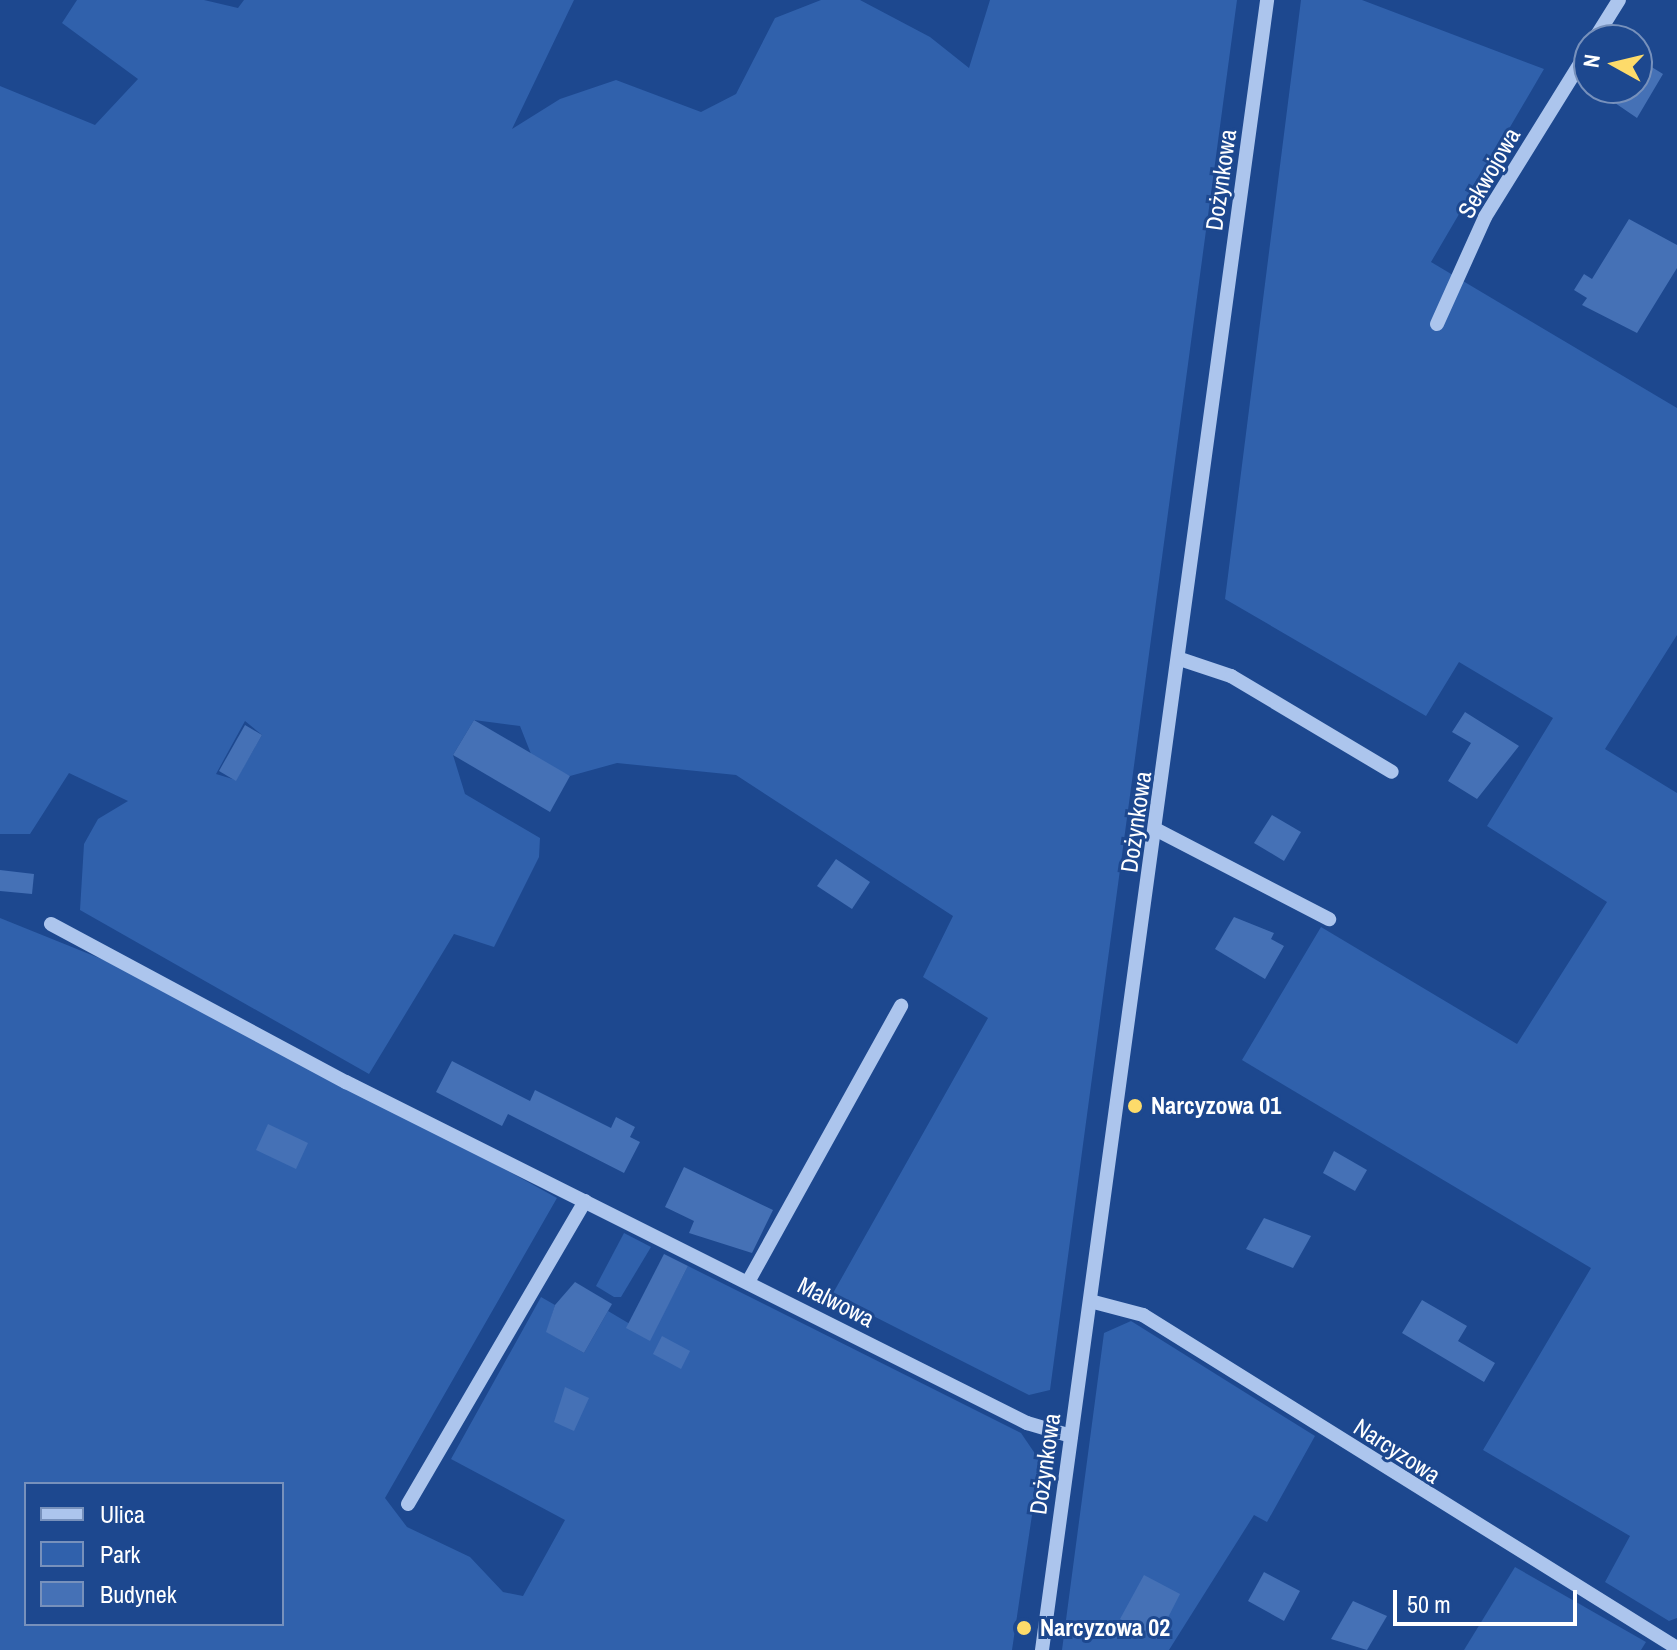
<!DOCTYPE html>
<html>
<head>
<meta charset="utf-8">
<style>
  body { margin:0 }
  #map { position:relative; width:1677px; height:1650px; overflow:hidden; background:#1d488f; font-family:"Archivo Narrow",sans-serif }
  div>[style] { position:absolute }
  .green>* { inset:0; background:#3061ac }
  .building>* { inset:0; background:#4571b6 }
  .minor>* { height:14px; margin:-7px; padding:0 7px; transform-origin:7px; border-radius:7px; background:#acc5ed }
  .dots>* { width:22px; height:22px; translate:-50% -50%; box-sizing:border-box; border:4px solid #1d488f; border-radius:50% }
  span { translate:-50% -50%; white-space:nowrap; text-align:center; line-height:1.15; -webkit-text-stroke:6px #1d488f; paint-order:stroke }
  .street-label { font-size:24px; color:#fff }
  .poi-label { font-size:24px; color:#fff; font-weight:700 }
  .left { translate:0 -50%; text-align:left }
  .legend { position:absolute; left:24px; top:1482px; width:260px; height:144px; box-sizing:border-box; background:#1d488f; border:2px solid #7791bc; margin:0; padding:10px 14px; list-style:none; font-size:24px; color:#fff }
  .legend li { display:flex; align-items:center; gap:16px; height:40px }
  .legend b { width:40px; border:2px solid #7791bc }
  .north { position:absolute; left:1573px; top:24px; width:80px; height:80px; box-sizing:border-box; background:#1d488f; border:2px solid #7791bc; border-radius:50%; rotate:278deg; font-size:22px; font-weight:700; line-height:32px; text-align:center; color:#fff }
  .north::after { content:''; display:block; margin:auto; width:28px; height:36px; background:#fddb6a; clip-path:polygon(50% 0,100% 100%,50% 72%,0 100%) }
  .scale { position:absolute; left:1393px; top:1590px; width:184px; height:36px; box-sizing:border-box; border:4px solid #fff; border-top:0; padding-left:10px; font-size:24px; line-height:28px; white-space:nowrap; color:#fff; -webkit-text-stroke:6px #1d488f; paint-order:stroke }
</style>
</head>
<body>
<div id="map">
  <div class="green">
    <i style="clip-path:polygon(evenodd,77px 0,204px 0,238px 8px,244px 0,574px 0,512px 129px,560px 99px,616px 80px,701px 112px,736px 94px,775px 18px,821px 0,860px 0,930px 37px,969px 68px,990px 0,1237px 0,1050px 1390px,1029px 1395px,832px 1295px,988px 1018px,923px 977px,953px 916px,736px 775px,617px 763px,570px 776px,533px 759px,520px 726px,474px 720px,453px 755px,465px 794px,540px 838px,539px 857px,494px 947px,454px 934px,369px 1074px,80px 910px,84px 844px,98px 819px,128px 801px,69px 773px,30px 834px,0 834px,0 86px,95px 125px,138px 79px,62px 23px,77px 0,245px 721px,262px 735px,236px 780px,216px 774px,245px 721px)"></i>
    <i style="clip-path:polygon(1301px 0,1362px 0,1544px 69px,1431px 262px,1677px 408px,1677px 635px,1605px 749px,1677px 793px,1677px 1618px,1669px 1621px,1605px 1582px,1630px 1536px,1483px 1450px,1591px 1268px,1242px 1060px,1321px 927px,1517px 1044px,1607px 902px,1487px 826px,1553px 718px,1459px 662px,1426px 716px,1225px 599px)"></i>
    <i style="clip-path:polygon(evenodd,0 918px,181px 991px,557px 1198px,385px 1498px,407px 1527px,470px 1557px,503px 1592px,523px 1596px,565px 1520px,451px 1459px,541px 1297px,555px 1305px,547px 1332px,584px 1353px,608px 1311px,635px 1327px,662px 1316px,688px 1266px,1021px 1433px,1040px 1461px,1012px 1650px,0 1650px,0 918px,26px 1484px,282px 1484px,282px 1624px,26px 1624px,26px 1484px)"></i>
    <i style="clip-path:polygon(624px 1233px,651px 1247px,621px 1297px,614px 1297px,596px 1286px)"></i>
    <i style="clip-path:polygon(1131px 1321px,1315px 1436px,1267px 1522px,1254px 1515px,1169px 1650px,1062px 1650px,1104px 1333px)"></i>
    <i style="clip-path:polygon(1515px 1567px,1646px 1642px,1641px 1650px,1464px 1650px)"></i>
  </div>
  <div class="building">
    <i style="clip-path:polygon(1637px 58px,1663px 74px,1637px 118px,1593px 88px,1637px 88px)"></i>
    <i style="clip-path:polygon(1629px 219px,1677px 245px,1677px 268px,1637px 333px,1582px 305px,1587px 298px,1574px 290px,1584px 274px,1592px 279px)"></i>
    <i style="clip-path:polygon(1465px 712px,1519px 746px,1477px 799px,1448px 781px,1471px 743px,1452px 732px)"></i>
    <i style="clip-path:polygon(474px 720px,570px 776px,550px 812px,453px 755px)"></i>
    <i style="clip-path:polygon(245px 725px,262px 735px,236px 781px,219px 771px)"></i>
    <i style="clip-path:polygon(1272px 815px,1301px 832px,1284px 861px,1254px 843px)"></i>
    <i style="clip-path:polygon(836px 859px,870px 882px,852px 909px,817px 886px)"></i>
    <i style="clip-path:polygon(0 870px,34px 874px,32px 894px,0 891px)"></i>
    <i style="clip-path:polygon(1234px 917px,1274px 933px,1271px 939px,1284px 946px,1265px 979px,1215px 949px)"></i>
    <i style="clip-path:polygon(452px 1061px,530px 1101px,535px 1090px,611px 1128px,616px 1117px,635px 1127px,630px 1137px,640px 1142px,624px 1173px,508px 1114px,502px 1126px,436px 1092px)"></i>
    <i style="clip-path:polygon(268px 1124px,308px 1143px,296px 1169px,256px 1150px)"></i>
    <i style="clip-path:polygon(1334px 1151px,1367px 1170px,1355px 1191px,1323px 1173px)"></i>
    <i style="clip-path:polygon(684px 1167px,773px 1210px,752px 1253px,689px 1233px,694px 1221px,665px 1207px)"></i>
    <i style="clip-path:polygon(1264px 1218px,1311px 1236px,1293px 1268px,1246px 1249px)"></i>
    <i style="clip-path:polygon(664px 1254px,688px 1266px,650px 1341px,626px 1328px)"></i>
    <i style="clip-path:polygon(575px 1282px,612px 1304px,584px 1353px,546px 1332px,555px 1305px)"></i>
    <i style="clip-path:polygon(1422px 1300px,1467px 1326px,1458px 1341px,1495px 1363px,1484px 1382px,1402px 1333px)"></i>
    <i style="clip-path:polygon(662px 1336px,690px 1351px,681px 1369px,653px 1354px)"></i>
    <i style="clip-path:polygon(565px 1387px,589px 1398px,574px 1431px,554px 1422px)"></i>
    <i style="clip-path:polygon(1264px 1572px,1300px 1591px,1284px 1621px,1248px 1601px)"></i>
    <i style="clip-path:polygon(1144px 1575px,1180px 1594px,1157px 1639px,1120px 1619px)"></i>
    <i style="clip-path:polygon(1353px 1601px,1387px 1616px,1367px 1650px,1331px 1639px)"></i>
  </div>
  <div class="minor">
    <i style="left:1594px;top:40px;width:47px;rotate:-58deg"></i>
    <i style="left:1437px;top:324px;width:117px;rotate:-65.8deg"></i>
    <i style="left:1485px;top:217px;width:198px;rotate:-58.2deg"></i>
    <i style="left:1180px;top:659px;width:54px;rotate:18.4deg"></i>
    <i style="left:1231px;top:676px;width:187px;rotate:30.8deg"></i>
    <i style="left:1157px;top:830px;width:194px;rotate:27.4deg"></i>
    <i style="left:51px;top:924px;width:335px;rotate:28.2deg"></i>
    <i style="left:346px;top:1082px;width:762px;rotate:26.6deg"></i>
    <i style="left:1027px;top:1423px;width:46px;rotate:16.5deg"></i>
    <i style="left:748px;top:1282px;width:316px;rotate:-61deg"></i>
    <i style="left:1090px;top:1301px;width:55px;rotate:14.8deg"></i>
    <i style="left:1143px;top:1315px;width:629px;rotate:31.95deg"></i>
    <i style="left:408px;top:1504px;width:351px;rotate:-59.7deg"></i>
    <i style="left:1042px;top:1650px;width:1665px;rotate:-82.23deg"></i>
  </div>
  <div class="dots">
    <i style="left:1135px;top:1106px;background:#fddb6a"></i>
    <i style="left:1024px;top:1628px;background:#fddb6a"></i>
  </div>
  <div class="street-label">
    <span style="left:1489px;top:173px;rotate:-60deg">Sekwojowa</span>
    <span style="left:1221px;top:180px;rotate:-82deg">Dożynkowa</span>
    <span style="left:1136px;top:822px;rotate:-82deg">Dożynkowa</span>
    <span style="left:836px;top:1302px;rotate:27deg">Malwowa</span>
    <span style="left:1397px;top:1451px;rotate:33deg">Narcyzowa</span>
    <span style="left:1045px;top:1464px;rotate:-82deg">Dożynkowa</span>
  </div>
  <div class="poi-label">
    <span class="left" style="left:1151px;top:1106px">Narcyzowa 01</span>
    <span class="left" style="left:1040px;top:1628px">Narcyzowa 02</span>
  </div>
  <ul class="legend">
  <li><b style="height:10px;background:#acc5ed"></b>Ulica</li>
  <li><b style="height:22px;background:#3061ac"></b>Park</li>
  <li><b style="height:22px;background:#4571b6"></b>Budynek</li>
  </ul>
  <div class="north">N</div>
  <div class="scale">50 m</div>
</div>
</body>
</html>
